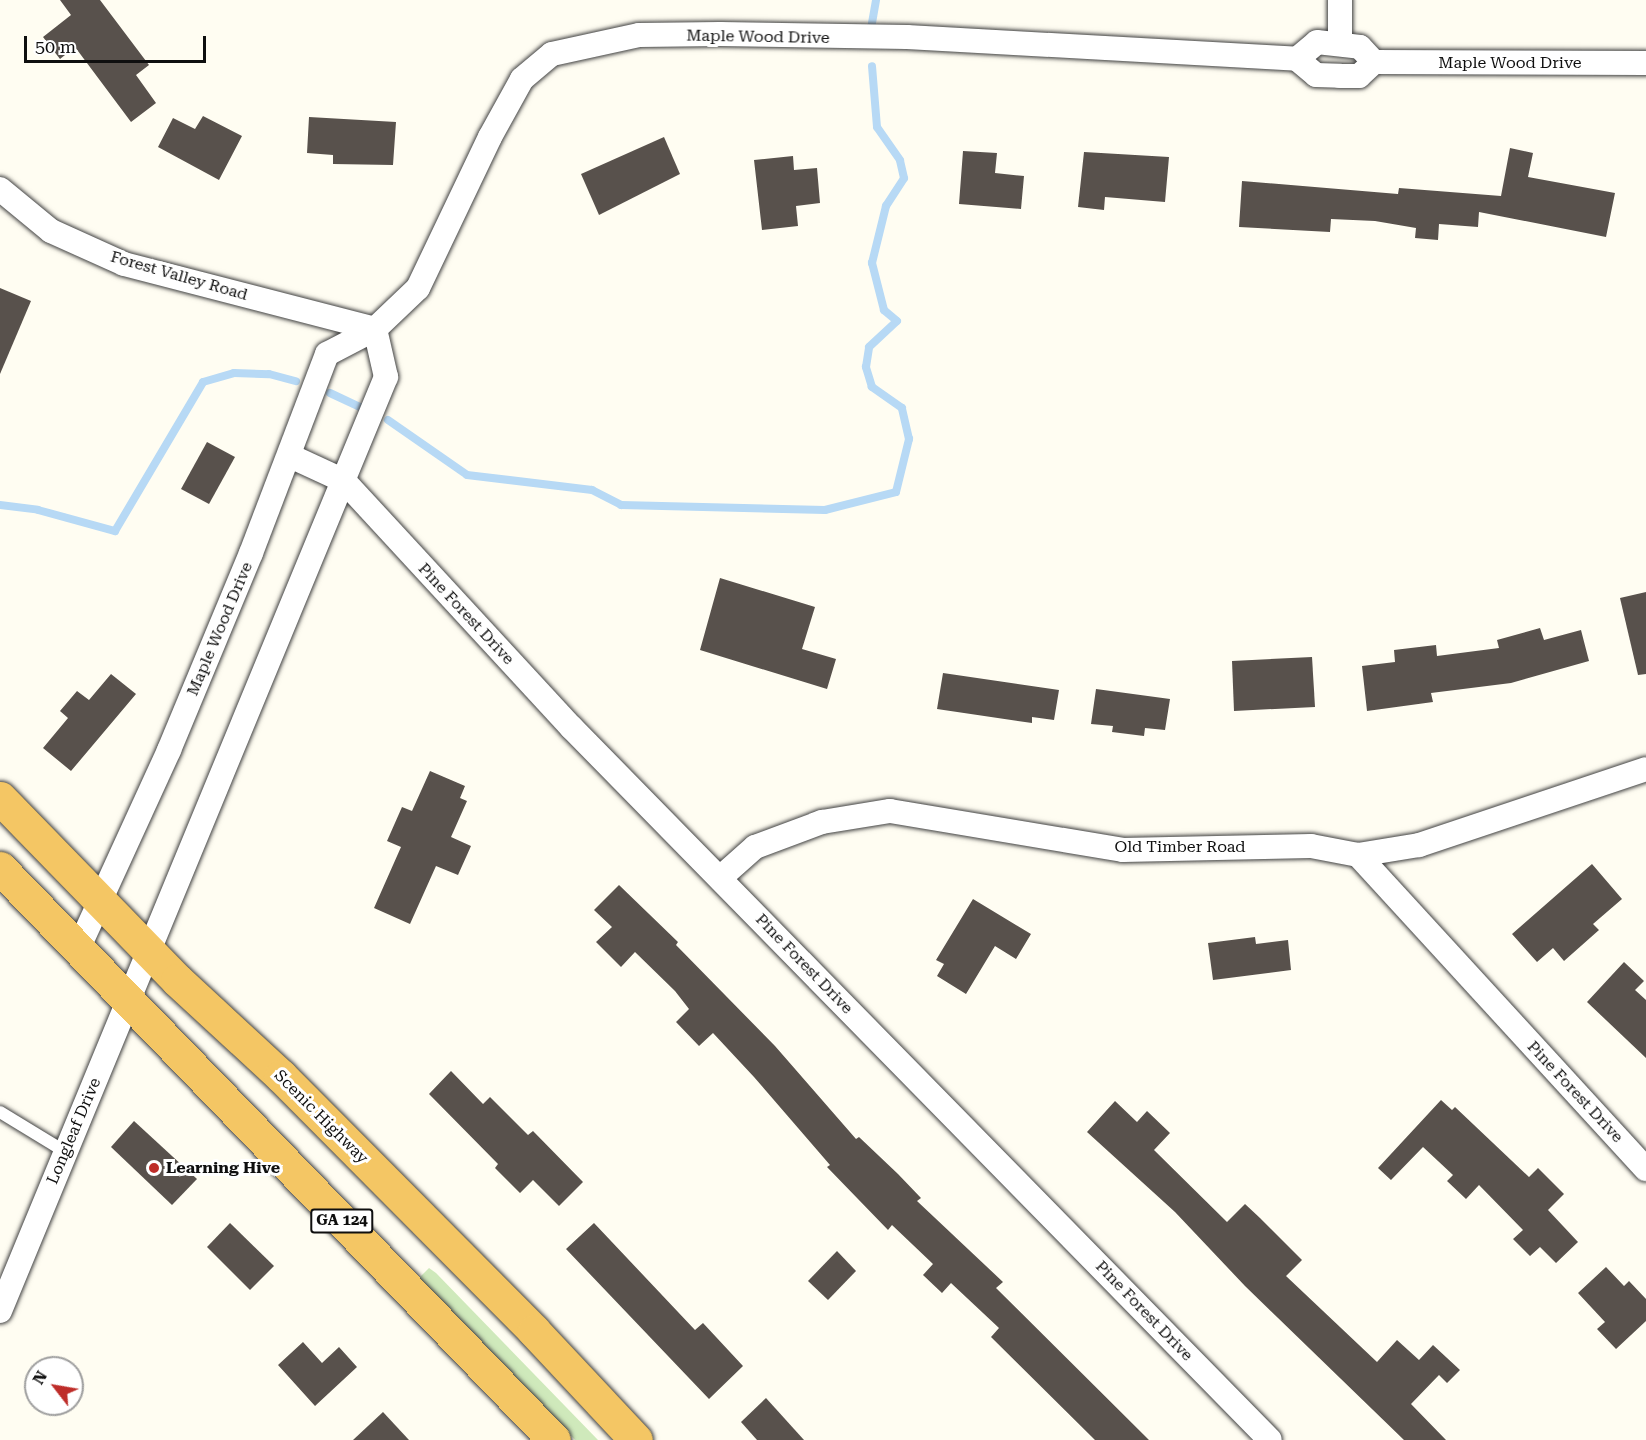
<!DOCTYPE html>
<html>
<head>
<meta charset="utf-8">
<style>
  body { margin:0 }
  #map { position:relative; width:1646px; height:1440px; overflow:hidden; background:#fffdf2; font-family:"Roboto Serif",serif }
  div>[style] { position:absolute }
  .green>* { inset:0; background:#cfe9bb }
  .stream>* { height:8px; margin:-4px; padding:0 4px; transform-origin:4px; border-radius:4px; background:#b7d9f5 }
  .building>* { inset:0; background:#58514c }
  .roads { filter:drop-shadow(0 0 2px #424242) drop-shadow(0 0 2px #424242) }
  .service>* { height:12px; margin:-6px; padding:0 6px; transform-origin:6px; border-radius:6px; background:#fff }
  .minor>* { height:24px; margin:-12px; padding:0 12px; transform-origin:12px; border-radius:12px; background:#fff }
  .trunk>* { height:33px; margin:-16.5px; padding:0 16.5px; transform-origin:16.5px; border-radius:16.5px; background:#f4c664 }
  .dots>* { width:16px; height:16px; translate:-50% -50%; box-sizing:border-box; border:3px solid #fff; border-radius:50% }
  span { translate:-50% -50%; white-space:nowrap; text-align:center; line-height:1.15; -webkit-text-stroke:6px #fff; paint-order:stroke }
  .shield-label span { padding:2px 4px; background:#fff; border:2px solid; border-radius:4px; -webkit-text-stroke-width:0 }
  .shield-label { font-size:15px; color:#0f0f0f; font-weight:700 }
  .street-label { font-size:16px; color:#0f0f0f }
  .poi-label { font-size:16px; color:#0f0f0f; font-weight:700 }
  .left { translate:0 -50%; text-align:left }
  .north { position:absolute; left:24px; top:1356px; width:60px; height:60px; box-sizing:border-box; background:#fff; border:2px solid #9f9f9f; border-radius:50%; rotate:301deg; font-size:16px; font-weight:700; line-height:24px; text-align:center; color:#0f0f0f }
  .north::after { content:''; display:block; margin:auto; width:21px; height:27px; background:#be2d29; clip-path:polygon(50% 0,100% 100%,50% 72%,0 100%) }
  .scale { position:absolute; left:24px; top:36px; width:182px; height:27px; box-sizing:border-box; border:3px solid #0f0f0f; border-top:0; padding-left:8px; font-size:18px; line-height:21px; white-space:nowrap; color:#0f0f0f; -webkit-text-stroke:4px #fff; paint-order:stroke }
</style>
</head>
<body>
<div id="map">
  <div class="green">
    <i style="clip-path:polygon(429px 1268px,436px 1273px,598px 1440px,575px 1440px,418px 1279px)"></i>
  </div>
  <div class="stream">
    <i style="left:872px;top:23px;width:23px;rotate:-80deg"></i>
    <i style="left:330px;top:393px;width:35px;rotate:25deg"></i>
    <i style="left:388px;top:420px;width:96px;rotate:34.8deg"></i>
    <i style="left:467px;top:475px;width:126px;rotate:6.8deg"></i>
    <i style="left:592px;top:490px;width:33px;rotate:27deg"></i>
    <i style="left:621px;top:505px;width:204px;rotate:1.4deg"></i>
    <i style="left:825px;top:510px;width:73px;rotate:-14.2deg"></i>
    <i style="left:896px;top:492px;width:55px;rotate:-76.2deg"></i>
    <i style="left:909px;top:439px;width:32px;rotate:-103deg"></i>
    <i style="left:902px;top:408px;width:37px;rotate:-145deg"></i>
    <i style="left:872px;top:387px;width:21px;rotate:-107deg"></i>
    <i style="left:866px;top:367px;width:20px;rotate:-81deg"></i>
    <i style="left:869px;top:347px;width:38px;rotate:-43deg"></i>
    <i style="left:897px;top:321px;width:17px;rotate:-140deg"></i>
    <i style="left:884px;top:310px;width:49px;rotate:-104.3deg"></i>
    <i style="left:872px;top:263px;width:59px;rotate:-76.2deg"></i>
    <i style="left:886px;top:206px;width:33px;rotate:-57deg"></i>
    <i style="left:904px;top:178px;width:18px;rotate:-103deg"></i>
    <i style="left:900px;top:160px;width:40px;rotate:-124.9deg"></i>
    <i style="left:877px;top:127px;width:61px;rotate:-94.7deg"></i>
    <i style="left:0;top:505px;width:38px;rotate:7deg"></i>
    <i style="left:38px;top:510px;width:80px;rotate:15.3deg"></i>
    <i style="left:115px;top:531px;width:173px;rotate:-59.4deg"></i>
    <i style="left:203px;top:382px;width:32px;rotate:-16deg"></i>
    <i style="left:234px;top:373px;width:35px;rotate:2deg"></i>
    <i style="left:269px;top:374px;width:28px;rotate:15deg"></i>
  </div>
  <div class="building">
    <i style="clip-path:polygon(60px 0,100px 0,149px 65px,136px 75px,156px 103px,131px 122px,75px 47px,60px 59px,43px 37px,71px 15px)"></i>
    <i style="clip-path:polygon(203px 116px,242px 136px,219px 180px,158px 147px,173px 118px,195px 129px)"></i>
    <i style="clip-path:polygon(309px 117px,396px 122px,393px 165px,333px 164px,333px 155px,307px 153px)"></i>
    <i style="clip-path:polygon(664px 137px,680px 174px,599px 215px,581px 174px)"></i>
    <i style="clip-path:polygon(1510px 148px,1533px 153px,1528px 177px,1615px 193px,1606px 237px,1479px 212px,1478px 227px,1439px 224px,1438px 240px,1415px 238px,1416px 228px,1375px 221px,1331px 219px,1330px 232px,1239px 227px,1242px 181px,1398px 194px,1399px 188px,1501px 196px)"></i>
    <i style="clip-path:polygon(963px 151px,997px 153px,995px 173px,1024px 176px,1021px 209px,959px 204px)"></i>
    <i style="clip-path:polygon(1084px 152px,1169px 157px,1165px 202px,1105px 197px,1104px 210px,1078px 207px)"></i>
    <i style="clip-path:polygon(793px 156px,794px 170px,817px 168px,820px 203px,796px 206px,798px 226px,762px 230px,754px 160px)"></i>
    <i style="clip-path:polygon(0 288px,31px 301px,0 374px)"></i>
    <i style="clip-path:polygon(207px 442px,235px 457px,209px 504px,181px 489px)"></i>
    <i style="clip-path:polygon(720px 578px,815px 607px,802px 649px,836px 659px,827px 689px,700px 650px)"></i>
    <i style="clip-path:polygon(1646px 592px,1646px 674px,1638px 675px,1620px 598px)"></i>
    <i style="clip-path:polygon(1540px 628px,1544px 640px,1581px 630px,1589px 661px,1511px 683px,1431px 693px,1433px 702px,1367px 711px,1362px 666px,1395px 662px,1394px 650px,1436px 645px,1437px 656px,1499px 648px,1497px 640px)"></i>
    <i style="clip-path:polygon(1312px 657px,1315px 707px,1234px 711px,1232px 661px)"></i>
    <i style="clip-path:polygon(943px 673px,1059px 690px,1054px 720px,1032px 717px,1032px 723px,937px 709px)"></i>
    <i style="clip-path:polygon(111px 674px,136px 694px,71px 771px,43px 748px,68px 718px,60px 711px,77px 691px,89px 700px)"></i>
    <i style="clip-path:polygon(1096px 689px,1170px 699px,1165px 730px,1145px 728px,1144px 736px,1112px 732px,1113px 726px,1091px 724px)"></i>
    <i style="clip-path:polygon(430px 771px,465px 786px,460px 798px,467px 801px,451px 837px,471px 846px,458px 875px,436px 866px,410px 924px,374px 908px,401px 847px,387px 841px,402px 807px,412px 811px)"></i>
    <i style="clip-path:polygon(1592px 864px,1622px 899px,1593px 924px,1599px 930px,1564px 961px,1553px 948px,1537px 962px,1512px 934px)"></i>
    <i style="clip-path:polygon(619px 885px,678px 942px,676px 945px,775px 1046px,856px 1139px,859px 1137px,898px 1174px,921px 1198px,917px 1201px,1003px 1282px,996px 1288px,1149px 1440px,1095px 1440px,991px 1337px,999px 1328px,951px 1283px,942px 1293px,923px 1275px,933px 1264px,892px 1225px,888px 1230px,827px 1167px,830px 1165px,754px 1077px,713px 1033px,699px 1046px,676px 1022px,689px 1009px,675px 991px,635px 952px,621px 967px,596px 942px,612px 927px,594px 910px)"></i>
    <i style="clip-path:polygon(973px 899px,1031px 934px,1016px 959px,995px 946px,966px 994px,937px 976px,944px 964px,936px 960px)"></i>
    <i style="clip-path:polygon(1255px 937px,1256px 944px,1288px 940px,1291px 970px,1213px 980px,1208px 943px)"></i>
    <i style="clip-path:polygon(1624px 962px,1644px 981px,1635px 990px,1646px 1000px,1646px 1058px,1587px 1002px)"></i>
    <i style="clip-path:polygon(451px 1071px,483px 1104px,490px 1097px,528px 1135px,533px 1131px,583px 1182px,559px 1206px,533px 1180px,520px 1193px,495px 1168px,498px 1164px,429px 1094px)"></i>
    <i style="clip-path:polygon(1441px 1100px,1452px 1110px,1455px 1107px,1529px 1177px,1538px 1168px,1564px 1194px,1548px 1210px,1578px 1242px,1556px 1263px,1540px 1247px,1530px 1256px,1513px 1239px,1523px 1230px,1479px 1185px,1466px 1199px,1447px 1181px,1453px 1175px,1423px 1147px,1391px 1180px,1378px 1168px)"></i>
    <i style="clip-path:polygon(1115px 1101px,1137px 1122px,1147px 1111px,1170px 1133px,1154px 1150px,1227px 1222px,1245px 1204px,1260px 1218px,1302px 1260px,1286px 1276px,1377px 1362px,1397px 1340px,1419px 1360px,1433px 1345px,1460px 1370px,1447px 1383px,1439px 1375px,1411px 1404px,1446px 1440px,1404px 1440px,1245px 1286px,1175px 1212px,1087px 1132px)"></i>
    <i style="clip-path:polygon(134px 1121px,197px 1179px,172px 1205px,111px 1147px)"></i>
    <i style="clip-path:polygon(230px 1223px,274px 1266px,250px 1290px,207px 1247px)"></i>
    <i style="clip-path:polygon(594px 1223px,695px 1330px,703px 1323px,743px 1366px,709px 1399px,566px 1249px)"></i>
    <i style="clip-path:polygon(837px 1251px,856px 1271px,828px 1300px,808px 1281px)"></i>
    <i style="clip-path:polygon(1606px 1267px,1624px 1286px,1629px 1281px,1646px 1299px,1646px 1321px,1616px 1349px,1597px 1329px,1605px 1322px,1578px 1293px)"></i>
    <i style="clip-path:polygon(303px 1342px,322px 1363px,339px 1347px,357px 1367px,315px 1406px,278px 1365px)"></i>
    <i style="clip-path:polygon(766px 1398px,804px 1440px,757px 1440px,741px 1422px)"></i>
    <i style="clip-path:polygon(383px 1412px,409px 1440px,353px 1440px)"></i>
  </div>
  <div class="roads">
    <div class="service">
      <i style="left:0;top:1112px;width:75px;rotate:31.4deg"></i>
    </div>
    <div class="minor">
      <i style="left:1340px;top:43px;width:43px;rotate:-90deg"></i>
      <i style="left:1297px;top:59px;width:26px;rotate:-40deg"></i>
      <i style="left:1317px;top:42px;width:43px;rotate:6.6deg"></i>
      <i style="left:1360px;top:47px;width:21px;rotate:47deg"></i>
      <i style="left:0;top:189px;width:66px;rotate:39.5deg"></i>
      <i style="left:51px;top:231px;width:80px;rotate:24.3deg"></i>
      <i style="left:124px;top:264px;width:259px;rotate:14.5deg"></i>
      <i style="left:290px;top:456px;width:60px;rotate:24.8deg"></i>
      <i style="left:344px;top:481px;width:335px;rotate:47.3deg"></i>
      <i style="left:571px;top:727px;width:998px;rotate:45.57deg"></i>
      <i style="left:1358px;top:855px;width:426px;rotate:47.5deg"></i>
      <i style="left:720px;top:878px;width:47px;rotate:-41.5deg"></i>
      <i style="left:755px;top:847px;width:72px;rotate:-20.5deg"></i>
      <i style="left:822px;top:822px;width:69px;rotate:-9.2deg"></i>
      <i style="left:890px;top:811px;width:236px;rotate:9.5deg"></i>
      <i style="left:1123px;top:850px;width:188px;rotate:-1.2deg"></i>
      <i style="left:1311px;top:846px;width:48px;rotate:10.8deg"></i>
      <i style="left:1358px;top:855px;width:62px;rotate:-9.3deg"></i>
      <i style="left:1419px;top:845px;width:239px;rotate:-18.5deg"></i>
      <i style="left:78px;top:949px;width:219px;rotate:-65.4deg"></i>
      <i style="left:169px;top:750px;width:213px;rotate:-67.4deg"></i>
      <i style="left:251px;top:553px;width:213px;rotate:-69.1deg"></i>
      <i style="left:327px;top:354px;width:54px;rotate:-27.5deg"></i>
      <i style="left:375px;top:329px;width:59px;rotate:-43.6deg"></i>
      <i style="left:418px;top:288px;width:167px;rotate:-64.5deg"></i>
      <i style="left:490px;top:137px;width:66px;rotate:-61.1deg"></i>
      <i style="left:522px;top:79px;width:39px;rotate:-40deg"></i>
      <i style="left:552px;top:54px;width:89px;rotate:-12.3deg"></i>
      <i style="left:639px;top:35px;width:81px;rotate:-0.7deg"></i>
      <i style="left:720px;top:34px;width:187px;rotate:0.9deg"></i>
      <i style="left:907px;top:37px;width:391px;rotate:3.2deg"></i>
      <i style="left:1297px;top:59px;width:25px;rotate:40deg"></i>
      <i style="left:1316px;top:75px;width:24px;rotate:2deg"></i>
      <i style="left:1340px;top:76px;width:19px"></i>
      <i style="left:1359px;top:76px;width:21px;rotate:-43deg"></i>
      <i style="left:1374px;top:62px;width:272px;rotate:0.2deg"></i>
      <i style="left:0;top:1311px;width:1011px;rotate:-67.55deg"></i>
      <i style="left:386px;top:377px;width:49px;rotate:-102.9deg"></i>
    </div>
    <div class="trunk">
      <i style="left:0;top:798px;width:254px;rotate:45.8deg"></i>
      <i style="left:177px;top:980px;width:142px;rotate:42.7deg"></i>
      <i style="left:281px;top:1076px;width:359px;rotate:45.2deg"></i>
      <i style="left:534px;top:1331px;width:149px;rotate:46.9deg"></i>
      <i style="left:0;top:868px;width:796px;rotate:45.92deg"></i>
    </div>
  </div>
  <div class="dots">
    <i style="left:154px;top:1168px;background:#be2d29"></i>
  </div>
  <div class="shield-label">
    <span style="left:342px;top:1221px">GA 124</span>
  </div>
  <div class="street-label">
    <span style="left:758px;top:37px;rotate:1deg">Maple Wood Drive</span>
    <span style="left:1510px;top:63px">Maple Wood Drive</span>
    <span style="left:179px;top:276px;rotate:16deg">Forest Valley Road</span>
    <span style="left:466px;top:614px;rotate:47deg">Pine Forest Drive</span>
    <span style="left:220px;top:629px;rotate:-67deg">Maple Wood Drive</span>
    <span style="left:1180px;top:847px">Old Timber Road</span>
    <span style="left:804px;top:964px;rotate:46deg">Pine Forest Drive</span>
    <span style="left:1575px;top:1092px;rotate:47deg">Pine Forest Drive</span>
    <span style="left:321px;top:1117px;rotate:45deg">Scenic Highway</span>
    <span style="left:74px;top:1131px;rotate:-67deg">Longleaf Drive</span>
    <span style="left:1144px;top:1311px;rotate:46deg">Pine Forest Drive</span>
  </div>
  <div class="poi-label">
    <span class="left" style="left:166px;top:1168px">Learning Hive</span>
  </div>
  <div class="north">N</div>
  <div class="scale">50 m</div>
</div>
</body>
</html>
